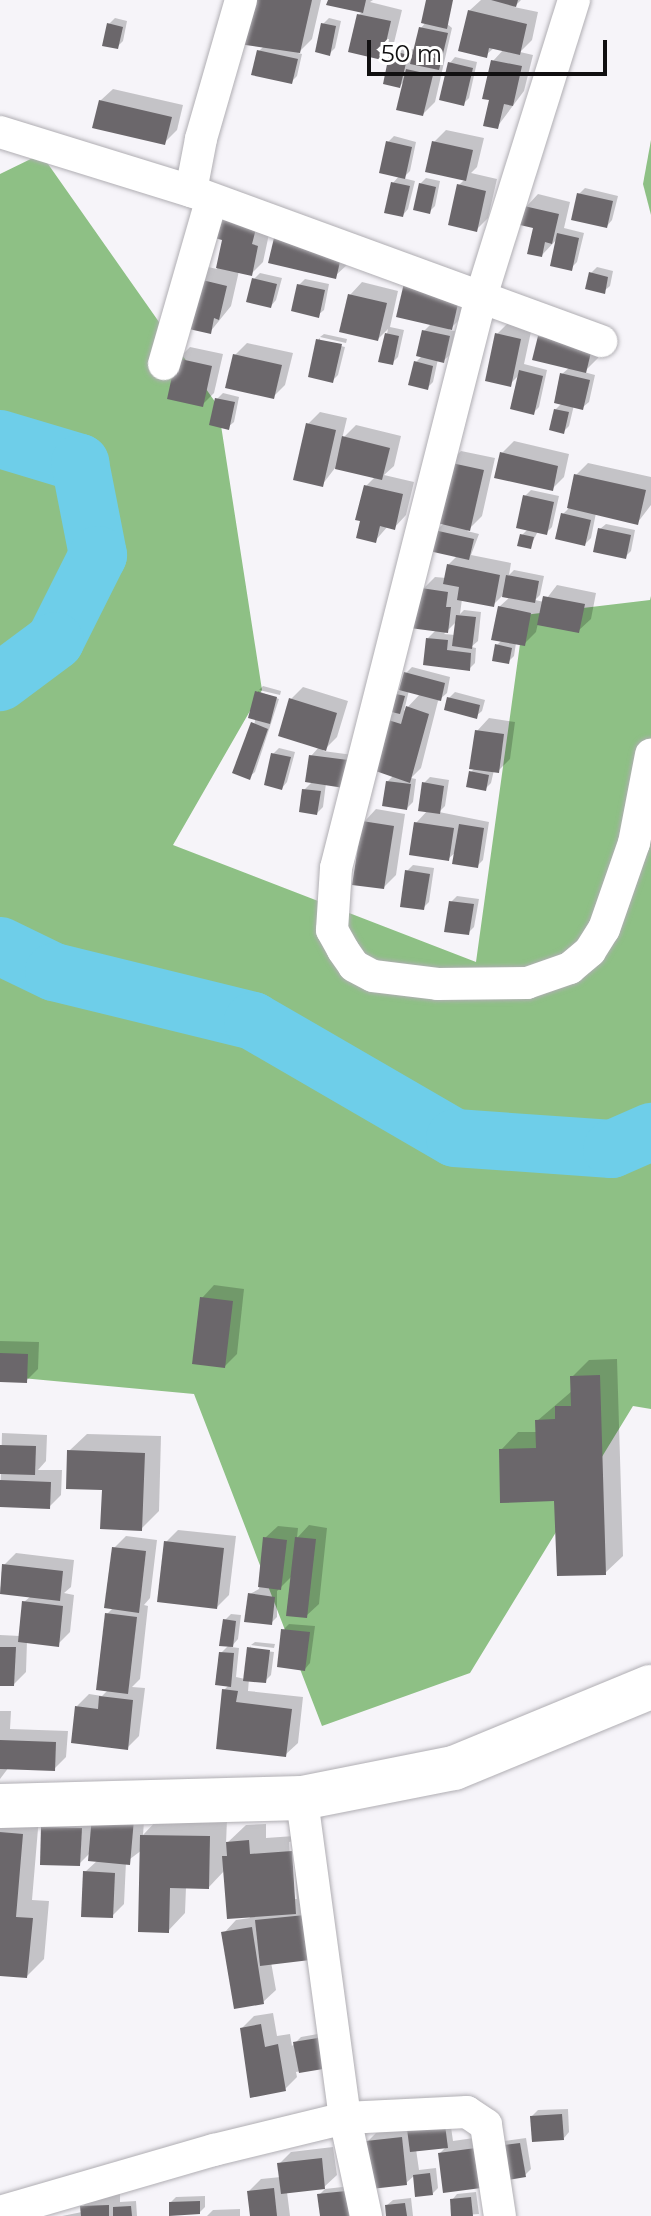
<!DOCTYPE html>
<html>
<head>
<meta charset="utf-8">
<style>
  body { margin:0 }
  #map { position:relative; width:651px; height:2216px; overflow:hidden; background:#f6f4f9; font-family:Montserrat,sans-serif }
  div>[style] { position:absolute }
  .forest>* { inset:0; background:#8ec085 }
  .shadow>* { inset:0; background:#0003 }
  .river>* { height:58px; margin:-29px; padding:0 29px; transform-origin:29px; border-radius:29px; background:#6ecee9 }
  .building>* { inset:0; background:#6b676b }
  .roads { filter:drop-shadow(0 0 2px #b0aeb3) drop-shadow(0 0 2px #b0aeb3) }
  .minor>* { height:32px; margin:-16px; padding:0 16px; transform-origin:16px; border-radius:16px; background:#fff }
  .secondary>* { height:44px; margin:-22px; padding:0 22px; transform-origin:22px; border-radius:22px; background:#fff }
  span { translate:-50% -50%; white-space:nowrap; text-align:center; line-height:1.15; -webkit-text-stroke:8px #fff; paint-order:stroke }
  .scale { position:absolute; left:367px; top:40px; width:240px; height:36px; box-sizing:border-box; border:4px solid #111011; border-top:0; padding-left:10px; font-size:24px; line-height:28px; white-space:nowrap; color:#111011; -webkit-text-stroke:6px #fff; paint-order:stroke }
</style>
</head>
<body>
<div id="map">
  <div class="forest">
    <i style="clip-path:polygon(651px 140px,651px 215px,643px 184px)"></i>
    <i style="clip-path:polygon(41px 154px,218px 406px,262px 690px,173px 845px,476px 962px,524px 615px,650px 600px,651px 596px,651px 1409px,633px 1406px,470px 1673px,322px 1726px,194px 1394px,0 1376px,0 174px)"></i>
  </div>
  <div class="shadow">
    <i style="clip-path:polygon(252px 0,321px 0,312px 39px,298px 53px,302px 54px,297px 76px,291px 82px,259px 51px,264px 46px)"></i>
    <i style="clip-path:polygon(330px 0,373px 0,370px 2px,402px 10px,392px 51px,398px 46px,416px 50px,421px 28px,426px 22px,428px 0,451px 0,446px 23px,452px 28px,435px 102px,423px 114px,405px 80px,400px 86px,385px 83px,393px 47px,381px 58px,359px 15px,363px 11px)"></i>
    <i style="clip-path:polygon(481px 0,521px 0,514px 7px,538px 12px,532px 40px,520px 52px,533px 55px,524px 91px,497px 127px,491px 99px,493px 61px,504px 49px,495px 47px,486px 55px,469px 11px)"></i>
    <i style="clip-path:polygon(115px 18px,127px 21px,123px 41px,117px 47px,109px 24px)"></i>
    <i style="clip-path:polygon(329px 18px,341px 21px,335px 48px,329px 54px,323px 24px)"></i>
    <i style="clip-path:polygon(455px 57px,477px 62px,469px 98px,463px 104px,450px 63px)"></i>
    <i style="clip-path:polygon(113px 89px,183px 105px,177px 130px,165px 142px,100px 101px)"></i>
    <i style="clip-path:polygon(446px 130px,484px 138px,477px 167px,471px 173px,497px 179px,488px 218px,476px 230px,459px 185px,465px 179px,434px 142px)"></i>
    <i style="clip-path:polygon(394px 136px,416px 142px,410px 171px,403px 178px,415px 181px,408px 209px,403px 215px,393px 183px,399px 176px,388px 142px)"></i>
    <i style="clip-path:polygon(426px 178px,440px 181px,435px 206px,429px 212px,420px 184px)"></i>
    <i style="clip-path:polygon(585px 188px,618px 196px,612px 220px,607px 226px,579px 194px)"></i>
    <i style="clip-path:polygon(538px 194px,570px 202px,564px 228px,584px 233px,577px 262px,571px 268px,558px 238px,542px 255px,526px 207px)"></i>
    <i style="clip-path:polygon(219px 213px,269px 234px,263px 262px,251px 274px,239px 271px,231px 306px,210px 332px,191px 327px,208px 267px,217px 269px,225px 238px)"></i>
    <i style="clip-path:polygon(276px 239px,348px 264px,335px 276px)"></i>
    <i style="clip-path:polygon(597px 267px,613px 271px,610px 286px,604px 291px,591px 273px)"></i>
    <i style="clip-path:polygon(260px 273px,282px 278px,276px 300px,271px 306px,254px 279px)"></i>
    <i style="clip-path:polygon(305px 279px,329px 284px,324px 310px,318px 315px,299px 285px)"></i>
    <i style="clip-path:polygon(362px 282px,398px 291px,390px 327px,404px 330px,398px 357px,392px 363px,381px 361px,388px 329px,378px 339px,350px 295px)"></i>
    <i style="clip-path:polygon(471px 284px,464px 315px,449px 330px,455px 331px,450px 355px,444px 360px,438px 359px,433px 382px,427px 388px,416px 362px,422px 356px,424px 331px)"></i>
    <i style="clip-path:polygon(509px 322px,532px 327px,524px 364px,547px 370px,539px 407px,533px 413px,520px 374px,510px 384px,497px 334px)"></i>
    <i style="clip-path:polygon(552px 325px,603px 337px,598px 358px,584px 372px,595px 375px,589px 402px,583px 407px,574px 405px,569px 426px,564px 431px,555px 410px,562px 403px,562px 374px,570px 367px,540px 337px)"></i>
    <i style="clip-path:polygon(324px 334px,347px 339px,346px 343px,320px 337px)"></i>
    <i style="clip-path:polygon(320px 338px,320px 341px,345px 347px,338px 375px,332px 381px,318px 340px)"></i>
    <i style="clip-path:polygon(247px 343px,293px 353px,285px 385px,273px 397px,235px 355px)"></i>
    <i style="clip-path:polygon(190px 347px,223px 354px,214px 393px,202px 405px,178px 359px)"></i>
    <i style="clip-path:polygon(223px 393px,239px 397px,234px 422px,228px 427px,217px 399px)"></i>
    <i style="clip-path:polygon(320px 412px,347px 418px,342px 439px,356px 425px,401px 436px,394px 466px,384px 475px,414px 482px,406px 515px,394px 528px,388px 526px,375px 541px,366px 486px,375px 477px,335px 468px,322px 485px,308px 424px)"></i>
    <i style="clip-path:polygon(514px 441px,569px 454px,564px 477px,552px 489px,502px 453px)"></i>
    <i style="clip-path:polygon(evenodd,461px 451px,495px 458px,482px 516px,467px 531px,479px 534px,471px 555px,511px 563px,509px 575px,514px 570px,544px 576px,540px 595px,535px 600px,544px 602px,557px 585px,596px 593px,591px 619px,578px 631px,538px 623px,536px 632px,524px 644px,516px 643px,514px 656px,508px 662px,497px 645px,502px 640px,499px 607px,510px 597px,503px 595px,493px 605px,462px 599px,460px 614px,464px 610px,481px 612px,478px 641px,471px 647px,476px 648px,475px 663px,469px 669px,428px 638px,437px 629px,423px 589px,435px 577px,446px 578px,448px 565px,458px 555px,436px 531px,444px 523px,449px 463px,461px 451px,457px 621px,455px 635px,444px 634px,457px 621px)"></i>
    <i style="clip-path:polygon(588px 463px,651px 477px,651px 505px,638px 522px,596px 513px,591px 538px,585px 544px,563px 514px,568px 509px,576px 475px)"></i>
    <i style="clip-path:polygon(531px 490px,559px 496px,552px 527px,546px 533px,538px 531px,530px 547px,522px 535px,528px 529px,525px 496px)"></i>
    <i style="clip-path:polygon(606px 524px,635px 530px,631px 551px,625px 557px,600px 529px)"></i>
    <i style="clip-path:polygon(evenodd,412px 667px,450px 677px,447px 693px,438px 701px,421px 768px,411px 778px,416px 779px,413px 802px,407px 808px,387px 782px,394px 775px,386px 720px,395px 711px,393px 694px,402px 689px,406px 673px,412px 667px,409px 690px,421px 693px,404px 711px,409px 690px)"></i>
    <i style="clip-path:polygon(263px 686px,281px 691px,280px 695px,259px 690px)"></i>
    <i style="clip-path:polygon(303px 687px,348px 701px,337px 737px,323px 751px,353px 755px,326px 783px,323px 807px,317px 813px,304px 790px,313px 781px,311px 756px,319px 747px,291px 699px)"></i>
    <i style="clip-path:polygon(258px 691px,279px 699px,255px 772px,249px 777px)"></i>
    <i style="clip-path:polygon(455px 692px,485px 700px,482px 711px,476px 716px,449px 698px)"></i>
    <i style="clip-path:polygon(489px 718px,515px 722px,510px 759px,498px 771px,494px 770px,491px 783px,485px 789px,471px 772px,475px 768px,477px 731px)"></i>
    <i style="clip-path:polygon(279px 748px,295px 752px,287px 782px,282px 788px,273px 754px)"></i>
    <i style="clip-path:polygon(430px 777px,449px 780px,445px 806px,439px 812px,489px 822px,483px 860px,477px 866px,457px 851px,448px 859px,416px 823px,428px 810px,424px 783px)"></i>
    <i style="clip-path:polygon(376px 809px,405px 814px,396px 875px,384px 887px,364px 822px)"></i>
    <i style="clip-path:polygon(413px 865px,434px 868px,429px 902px,423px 908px,407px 871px)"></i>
    <i style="clip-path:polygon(457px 896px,479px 899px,474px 927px,468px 933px,451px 902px)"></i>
    <i style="clip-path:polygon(214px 1285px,244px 1289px,237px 1354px,225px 1366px,202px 1298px)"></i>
    <i style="clip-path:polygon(0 1341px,39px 1342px,38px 1369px,26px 1381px,0 1380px)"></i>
    <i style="clip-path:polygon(617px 1359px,623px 1556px,605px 1573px,556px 1499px,501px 1450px,518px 1432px,537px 1432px,537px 1421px,572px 1391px,572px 1377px,589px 1360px)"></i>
    <i style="clip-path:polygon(2px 1433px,47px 1435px,46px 1461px,38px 1470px,62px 1470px,61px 1495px,49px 1507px,0 1505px)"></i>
    <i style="clip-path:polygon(87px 1434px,161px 1436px,159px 1511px,141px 1529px,69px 1451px)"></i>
    <i style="clip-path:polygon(309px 1525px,327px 1528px,319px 1604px,306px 1616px,292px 1576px,277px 1591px,277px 1617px,271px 1623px,250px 1594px,259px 1589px,265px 1538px,278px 1526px,298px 1528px,297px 1538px)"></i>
    <i style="clip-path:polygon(178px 1530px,236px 1536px,229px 1595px,217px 1607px,166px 1542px)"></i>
    <i style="clip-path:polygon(126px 1536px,157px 1540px,150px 1598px,144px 1605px,148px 1606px,140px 1679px,132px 1687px,145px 1688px,139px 1736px,127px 1748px,77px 1706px,89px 1694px,102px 1696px,109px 1689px,107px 1614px,113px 1608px,114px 1548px)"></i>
    <i style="clip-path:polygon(16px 1553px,74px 1560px,71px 1587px,64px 1593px,74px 1595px,70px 1632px,58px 1644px,27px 1641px,26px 1672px,14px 1684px,0 1684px,0 1635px,20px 1636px,24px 1602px,31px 1596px,4px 1565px)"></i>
    <i style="clip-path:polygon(231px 1614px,241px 1615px,238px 1639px,231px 1647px,239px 1648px,236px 1677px,245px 1679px,251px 1645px,251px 1649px,274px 1652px,271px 1675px,265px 1681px,249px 1679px,248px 1691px,303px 1697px,298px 1743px,285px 1755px,224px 1690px,229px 1685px,221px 1653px,229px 1645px,225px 1620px)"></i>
    <i style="clip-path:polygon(289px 1624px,315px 1626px,310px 1663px,305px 1669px,283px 1630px)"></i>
    <i style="clip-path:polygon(255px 1642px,275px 1644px,274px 1648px,251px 1645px)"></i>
    <i style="clip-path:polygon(0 1711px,11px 1711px,10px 1729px,68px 1731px,66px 1757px,54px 1769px,9px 1767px,0 1779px)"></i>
    <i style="clip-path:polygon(evenodd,145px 1808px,143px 1835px,159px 1818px,227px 1819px,226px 1844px,246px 1825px,266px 1824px,266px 1838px,308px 1835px,316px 1904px,271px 1962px,276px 1990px,263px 2002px,224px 1933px,236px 1920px,250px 1918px,225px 1870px,209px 1887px,186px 1887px,185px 1913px,168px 1931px,142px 1850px,126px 1862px,124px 1904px,112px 1916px,85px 1872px,98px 1860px,91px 1852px,79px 1864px,43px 1827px,55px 1815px,145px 1808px,293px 1841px,297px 1899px,293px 1899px,289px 1842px,293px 1841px)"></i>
    <i style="clip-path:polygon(39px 1817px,32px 1900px,49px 1901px,44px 1959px,27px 1976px,0 1974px,0 1823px)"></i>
    <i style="clip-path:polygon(273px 2013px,277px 2036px,290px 2034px,292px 2046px,301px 2037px,329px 2032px,328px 2066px,296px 2072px,297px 2077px,285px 2089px,242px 2028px,254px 2016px)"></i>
    <i style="clip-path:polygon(568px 2109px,569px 2132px,564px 2138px,532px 2116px,538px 2110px)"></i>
    <i style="clip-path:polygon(450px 2120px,453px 2141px,488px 2136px,492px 2174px,440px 2153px,447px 2146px,416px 2149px,419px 2170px,436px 2168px,438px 2188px,432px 2194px,417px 2195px,415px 2175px,406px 2183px,368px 2141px,380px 2129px)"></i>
    <i style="clip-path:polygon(526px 2138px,531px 2169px,525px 2175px,504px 2179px,504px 2141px)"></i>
    <i style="clip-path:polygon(333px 2147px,337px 2175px,324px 2187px,287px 2192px,290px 2216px,252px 2216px,249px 2191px,261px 2179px,281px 2177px,279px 2164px,291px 2152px)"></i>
    <i style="clip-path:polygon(351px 2186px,355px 2216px,322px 2216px,319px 2195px,325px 2189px)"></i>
    <i style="clip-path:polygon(476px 2192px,479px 2214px,453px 2216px,452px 2200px,457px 2194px)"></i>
    <i style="clip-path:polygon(120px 2194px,120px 2202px,136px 2201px,137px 2216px,62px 2216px,82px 2212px,82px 2207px,94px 2195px)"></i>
    <i style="clip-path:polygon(205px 2196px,205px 2207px,199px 2213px,171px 2202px,176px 2197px)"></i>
    <i style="clip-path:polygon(411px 2198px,413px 2216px,388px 2216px,387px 2205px,393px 2200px)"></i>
    <i style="clip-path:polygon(240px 2209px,240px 2216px,207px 2216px,213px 2210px)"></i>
  </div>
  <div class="river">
    <i style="left:0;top:439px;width:84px;rotate:16.7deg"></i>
    <i style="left:80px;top:463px;width:94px;rotate:78.9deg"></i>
    <i style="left:98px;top:555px;width:96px;rotate:116.6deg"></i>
    <i style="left:55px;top:641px;width:69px;rotate:143.3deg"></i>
    <i style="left:0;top:946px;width:60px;rotate:25.7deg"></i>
    <i style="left:54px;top:972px;width:205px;rotate:13.8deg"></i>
    <i style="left:253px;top:1021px;width:233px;rotate:30.1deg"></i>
    <i style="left:455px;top:1138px;width:157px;rotate:4deg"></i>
    <i style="left:612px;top:1149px;width:43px;rotate:-23.6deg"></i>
  </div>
  <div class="building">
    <i style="clip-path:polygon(250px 0,312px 0,300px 53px,239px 44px)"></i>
    <i style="clip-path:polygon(328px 0,366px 0,363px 13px,326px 5px)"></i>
    <i style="clip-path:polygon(426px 0,453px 0,447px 29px,421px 23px)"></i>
    <i style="clip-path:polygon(491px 0,518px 0,516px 7px)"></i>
    <i style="clip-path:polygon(468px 10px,527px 24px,520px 55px,489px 48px,487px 58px,458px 51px)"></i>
    <i style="clip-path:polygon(357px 14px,391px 21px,382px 60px,348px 52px)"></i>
    <i style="clip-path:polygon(107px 23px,123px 27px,118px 49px,102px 46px)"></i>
    <i style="clip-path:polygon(321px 23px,336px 26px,330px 56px,315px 52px)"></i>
    <i style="clip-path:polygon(419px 27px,448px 33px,439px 70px,410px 64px)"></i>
    <i style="clip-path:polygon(257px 50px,298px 59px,292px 84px,251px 75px)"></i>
    <i style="clip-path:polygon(390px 50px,408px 55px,400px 88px,383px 84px)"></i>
    <i style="clip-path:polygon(491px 60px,522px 66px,513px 106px,504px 104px,498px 129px,483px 126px,489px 100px,482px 99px)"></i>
    <i style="clip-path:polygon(448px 62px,473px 68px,464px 106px,439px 100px)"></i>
    <i style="clip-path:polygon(406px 69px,433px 75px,423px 116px,396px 110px)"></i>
    <i style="clip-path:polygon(99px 100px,172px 117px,165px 145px,92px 128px)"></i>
    <i style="clip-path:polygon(386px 141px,412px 147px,405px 179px,379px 173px)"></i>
    <i style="clip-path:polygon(432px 141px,473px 150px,466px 181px,425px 172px)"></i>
    <i style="clip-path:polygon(391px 182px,410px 186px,403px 217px,384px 213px)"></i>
    <i style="clip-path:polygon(419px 183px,436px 187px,430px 214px,413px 210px)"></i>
    <i style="clip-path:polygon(457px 184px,486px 191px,477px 232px,448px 225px)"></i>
    <i style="clip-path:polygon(577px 193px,613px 201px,607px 228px,571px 220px)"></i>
    <i style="clip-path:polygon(524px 206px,559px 214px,552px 244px,545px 242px,542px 257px,527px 254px,533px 228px,520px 225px)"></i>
    <i style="clip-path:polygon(217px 212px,258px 221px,252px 244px,258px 246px,252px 276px,216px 268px,222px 240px,211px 237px)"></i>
    <i style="clip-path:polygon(557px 233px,579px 238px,572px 271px,550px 266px)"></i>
    <i style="clip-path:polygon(274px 238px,342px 253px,336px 279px,268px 263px)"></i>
    <i style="clip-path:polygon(589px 272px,608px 277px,605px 294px,585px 289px)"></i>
    <i style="clip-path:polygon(194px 278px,227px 286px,219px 320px,214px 318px,211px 334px,189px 329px)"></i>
    <i style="clip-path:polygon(252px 278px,277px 284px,271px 308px,246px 302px)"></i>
    <i style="clip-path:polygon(404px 283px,460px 295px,452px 330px,396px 317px)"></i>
    <i style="clip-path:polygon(297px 284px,325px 290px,319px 318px,291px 311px)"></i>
    <i style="clip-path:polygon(348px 294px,387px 303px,378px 341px,339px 332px)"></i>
    <i style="clip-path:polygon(422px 330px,450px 336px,444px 363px,416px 356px)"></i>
    <i style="clip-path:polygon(385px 333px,399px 336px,393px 365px,378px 362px)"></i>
    <i style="clip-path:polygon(495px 333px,521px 339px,511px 387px,485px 381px)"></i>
    <i style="clip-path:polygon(538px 336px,592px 348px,586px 373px,532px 360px)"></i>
    <i style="clip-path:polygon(316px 339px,342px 344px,333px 383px,308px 377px)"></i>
    <i style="clip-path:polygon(233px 354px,282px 365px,274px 399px,225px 388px)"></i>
    <i style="clip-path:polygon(176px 358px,212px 366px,203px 407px,167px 399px)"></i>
    <i style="clip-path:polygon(414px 361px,433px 366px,428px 390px,408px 385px)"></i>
    <i style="clip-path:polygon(519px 370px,543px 376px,534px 415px,510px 409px)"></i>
    <i style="clip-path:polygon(560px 373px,590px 380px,583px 410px,554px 403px)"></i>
    <i style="clip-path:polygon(215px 398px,235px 402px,229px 430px,209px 425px)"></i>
    <i style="clip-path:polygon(554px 409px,569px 412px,564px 434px,549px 430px)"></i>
    <i style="clip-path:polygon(306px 423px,336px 430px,323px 487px,293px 480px)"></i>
    <i style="clip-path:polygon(342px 436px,390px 448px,382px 480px,335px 469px)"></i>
    <i style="clip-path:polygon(500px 452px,558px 466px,553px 491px,494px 478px)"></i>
    <i style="clip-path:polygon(447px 462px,484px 470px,470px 531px,433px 522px)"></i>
    <i style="clip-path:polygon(574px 474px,646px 490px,638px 525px,567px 508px)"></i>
    <i style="clip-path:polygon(364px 485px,403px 494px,395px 530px,380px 526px,376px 543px,356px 538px,360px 521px,355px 520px)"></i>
    <i style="clip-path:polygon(523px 495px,554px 502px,547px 535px,516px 528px)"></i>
    <i style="clip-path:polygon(561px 513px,591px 520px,585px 546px,555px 539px)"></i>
    <i style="clip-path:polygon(598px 528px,631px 535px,626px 559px,593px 552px)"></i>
    <i style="clip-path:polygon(434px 530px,474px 539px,469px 560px,429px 551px)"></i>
    <i style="clip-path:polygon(520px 534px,534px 537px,531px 549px,517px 546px)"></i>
    <i style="clip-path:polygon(447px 564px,500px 575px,494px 607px,457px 600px,459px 587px,443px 584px)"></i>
    <i style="clip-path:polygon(506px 575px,539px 581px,535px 603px,502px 597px)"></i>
    <i style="clip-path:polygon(421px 588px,448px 592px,446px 607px,451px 607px,448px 633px,410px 628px)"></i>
    <i style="clip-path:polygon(543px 596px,585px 604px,579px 633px,537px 625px)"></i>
    <i style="clip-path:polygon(498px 606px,531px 613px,525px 646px,491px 640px)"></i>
    <i style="clip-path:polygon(456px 615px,476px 617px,472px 649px,452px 646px)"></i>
    <i style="clip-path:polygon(426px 638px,448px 640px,447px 650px,471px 653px,470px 671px,423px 665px)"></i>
    <i style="clip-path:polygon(495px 644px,512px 648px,509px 664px,492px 661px)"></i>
    <i style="clip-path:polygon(404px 672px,445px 683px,441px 701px,399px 690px)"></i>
    <i style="clip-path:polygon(255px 691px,277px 697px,270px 724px,248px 718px)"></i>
    <i style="clip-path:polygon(392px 693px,405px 696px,400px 714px,387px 711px)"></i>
    <i style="clip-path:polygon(447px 697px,480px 705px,477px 719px,444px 710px)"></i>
    <i style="clip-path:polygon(289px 698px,337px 713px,326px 751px,278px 736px)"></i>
    <i style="clip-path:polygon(406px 706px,429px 714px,410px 783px,370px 769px,385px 719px,401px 724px)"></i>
    <i style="clip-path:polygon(251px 722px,268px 729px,250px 780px,232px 773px)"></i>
    <i style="clip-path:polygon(475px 730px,504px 734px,499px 773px,469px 769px)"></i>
    <i style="clip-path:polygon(271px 753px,291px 757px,282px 790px,264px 785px)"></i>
    <i style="clip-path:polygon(309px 755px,348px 760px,344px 788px,305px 782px)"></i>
    <i style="clip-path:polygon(469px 771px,489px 775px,486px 791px,466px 787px)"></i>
    <i style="clip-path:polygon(386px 781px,411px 784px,407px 810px,382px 806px)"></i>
    <i style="clip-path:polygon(422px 782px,444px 786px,440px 814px,418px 811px)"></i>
    <i style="clip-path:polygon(302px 789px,321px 791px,317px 815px,299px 812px)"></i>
    <i style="clip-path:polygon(362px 821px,394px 826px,384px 889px,352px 885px)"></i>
    <i style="clip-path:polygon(414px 822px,454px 828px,449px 861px,409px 855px)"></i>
    <i style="clip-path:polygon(459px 824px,484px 828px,478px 868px,452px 864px)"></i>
    <i style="clip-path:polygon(405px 870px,430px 874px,424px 910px,400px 907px)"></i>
    <i style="clip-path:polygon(449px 901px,474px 904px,469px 935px,444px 932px)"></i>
    <i style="clip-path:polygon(200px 1297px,233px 1301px,225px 1368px,192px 1364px)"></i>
    <i style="clip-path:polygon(0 1353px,28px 1354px,27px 1383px,0 1382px)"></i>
    <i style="clip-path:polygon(600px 1375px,606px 1575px,557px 1576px,554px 1501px,500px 1503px,499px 1449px,536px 1448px,535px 1420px,555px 1419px,555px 1406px,571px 1406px,570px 1376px)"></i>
    <i style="clip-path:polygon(0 1445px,36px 1446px,35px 1475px,0 1474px)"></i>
    <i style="clip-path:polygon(67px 1450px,145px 1453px,142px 1531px,100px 1529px,102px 1490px,66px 1489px)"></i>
    <i style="clip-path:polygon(0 1480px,51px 1482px,50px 1509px,0 1507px)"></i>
    <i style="clip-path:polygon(263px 1537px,287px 1540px,281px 1590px,258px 1587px)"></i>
    <i style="clip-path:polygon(295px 1537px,316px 1539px,307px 1618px,286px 1616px)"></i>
    <i style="clip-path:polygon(164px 1541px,224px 1548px,217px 1609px,157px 1602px)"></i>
    <i style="clip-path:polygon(112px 1547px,146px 1551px,139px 1613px,104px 1608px)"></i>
    <i style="clip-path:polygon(2px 1564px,63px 1571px,60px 1601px,0 1594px)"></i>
    <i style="clip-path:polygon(248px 1593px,275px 1597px,272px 1625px,244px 1622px)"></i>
    <i style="clip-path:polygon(22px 1601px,63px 1606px,59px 1647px,18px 1642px)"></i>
    <i style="clip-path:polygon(105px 1613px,137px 1617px,128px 1694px,96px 1690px)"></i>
    <i style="clip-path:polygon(223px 1619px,236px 1621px,233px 1647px,219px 1646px)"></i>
    <i style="clip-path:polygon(281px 1629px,310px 1632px,305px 1671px,277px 1667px)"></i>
    <i style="clip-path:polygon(0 1647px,16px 1647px,14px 1686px,0 1686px)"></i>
    <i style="clip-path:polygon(247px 1647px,270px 1650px,266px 1683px,243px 1681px)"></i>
    <i style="clip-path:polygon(219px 1652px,234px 1653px,231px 1687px,215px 1685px)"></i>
    <i style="clip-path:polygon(222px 1689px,238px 1691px,236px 1702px,292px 1709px,286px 1757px,216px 1749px)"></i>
    <i style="clip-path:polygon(99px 1696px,133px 1700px,128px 1750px,71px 1743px,75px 1706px,98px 1709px)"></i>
    <i style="clip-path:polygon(0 1740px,56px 1742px,55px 1771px,0 1769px)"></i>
    <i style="clip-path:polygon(92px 1816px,134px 1819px,130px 1865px,88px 1861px)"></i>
    <i style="clip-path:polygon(41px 1827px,82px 1828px,80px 1866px,40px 1865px)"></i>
    <i style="clip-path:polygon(0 1832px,23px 1834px,16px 1917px,33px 1918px,27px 1978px,0 1976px)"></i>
    <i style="clip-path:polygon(140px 1835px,210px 1836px,209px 1889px,170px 1888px,169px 1933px,138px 1932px)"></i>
    <i style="clip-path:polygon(249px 1840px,250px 1854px,292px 1851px,296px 1914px,227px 1919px,222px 1856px,227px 1856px,226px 1842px)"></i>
    <i style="clip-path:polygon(83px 1871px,115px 1873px,113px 1918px,81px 1917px)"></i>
    <i style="clip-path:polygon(305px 1915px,310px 1960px,260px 1966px,255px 1920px)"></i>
    <i style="clip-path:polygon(252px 1927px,264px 2004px,234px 2009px,221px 1932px)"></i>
    <i style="clip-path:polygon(261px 2024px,265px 2047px,278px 2044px,286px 2091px,250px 2098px,240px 2028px)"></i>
    <i style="clip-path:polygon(324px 2037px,329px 2068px,299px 2073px,293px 2042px)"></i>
    <i style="clip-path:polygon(562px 2114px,564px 2140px,532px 2142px,530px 2116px)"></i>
    <i style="clip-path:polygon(445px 2125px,448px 2148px,410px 2152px,407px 2129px)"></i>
    <i style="clip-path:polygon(402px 2137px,407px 2185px,371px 2189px,366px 2141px)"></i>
    <i style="clip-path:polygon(520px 2143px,526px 2177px,502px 2181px,496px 2146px)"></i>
    <i style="clip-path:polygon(476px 2148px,481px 2188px,443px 2193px,438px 2153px)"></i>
    <i style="clip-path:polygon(322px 2158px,325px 2189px,281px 2194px,277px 2163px)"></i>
    <i style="clip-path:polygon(430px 2173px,433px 2195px,415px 2197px,413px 2175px)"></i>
    <i style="clip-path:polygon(274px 2188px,277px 2216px,250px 2216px,247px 2191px)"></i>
    <i style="clip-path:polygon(346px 2191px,349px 2216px,320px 2216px,317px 2194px)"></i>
    <i style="clip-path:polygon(471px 2197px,473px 2216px,451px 2216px,450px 2199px)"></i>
    <i style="clip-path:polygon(200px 2201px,200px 2214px,169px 2216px,169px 2202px)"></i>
    <i style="clip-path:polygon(405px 2203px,407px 2216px,386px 2216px,385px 2205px)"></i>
    <i style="clip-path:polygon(109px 2205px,109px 2216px,81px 2216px,80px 2206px)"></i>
    <i style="clip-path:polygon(131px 2206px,132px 2216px,113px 2216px,113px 2207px)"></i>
  </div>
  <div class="roads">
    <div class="minor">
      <i style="left:241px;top:0;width:145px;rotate:106.1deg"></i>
      <i style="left:201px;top:139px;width:53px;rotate:100.9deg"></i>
      <i style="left:191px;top:191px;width:437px;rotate:20.1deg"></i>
      <i style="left:574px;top:0;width:311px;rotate:107.4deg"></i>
      <i style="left:481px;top:297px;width:589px;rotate:104.25deg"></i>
      <i style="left:336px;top:868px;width:62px;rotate:93.7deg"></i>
      <i style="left:332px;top:930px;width:23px;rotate:61deg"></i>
      <i style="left:343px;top:950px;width:19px;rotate:55deg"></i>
      <i style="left:354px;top:966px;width:21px;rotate:28deg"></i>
      <i style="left:373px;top:976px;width:65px;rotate:7deg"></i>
      <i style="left:438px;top:984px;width:89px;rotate:-0.6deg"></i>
      <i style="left:527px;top:983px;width:46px;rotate:-19.2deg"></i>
      <i style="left:570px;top:968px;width:26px;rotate:-40deg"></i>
      <i style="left:590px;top:951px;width:26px;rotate:-58deg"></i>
      <i style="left:604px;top:929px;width:91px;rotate:-70.8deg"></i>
      <i style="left:634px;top:843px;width:90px;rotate:-79.1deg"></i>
      <i style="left:0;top:132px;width:200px;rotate:17.2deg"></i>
      <i style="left:164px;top:364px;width:170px;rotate:-73.9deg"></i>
      <i style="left:0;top:2212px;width:223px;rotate:-16.2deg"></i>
      <i style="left:214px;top:2150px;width:135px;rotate:-13.7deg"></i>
      <i style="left:345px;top:2118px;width:323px;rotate:-97.7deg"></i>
      <i style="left:366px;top:2216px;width:100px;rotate:-102.1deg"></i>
      <i style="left:345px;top:2118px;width:122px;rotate:-2.8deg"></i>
      <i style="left:467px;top:2112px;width:23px;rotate:34deg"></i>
      <i style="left:486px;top:2125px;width:92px;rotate:81.3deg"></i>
    </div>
    <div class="secondary">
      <i style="left:0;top:1806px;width:302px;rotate:-1.5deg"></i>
      <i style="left:302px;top:1798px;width:155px;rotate:-11.2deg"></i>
      <i style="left:454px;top:1768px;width:213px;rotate:-22.4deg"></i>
    </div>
  </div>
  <div class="scale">50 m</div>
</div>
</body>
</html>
